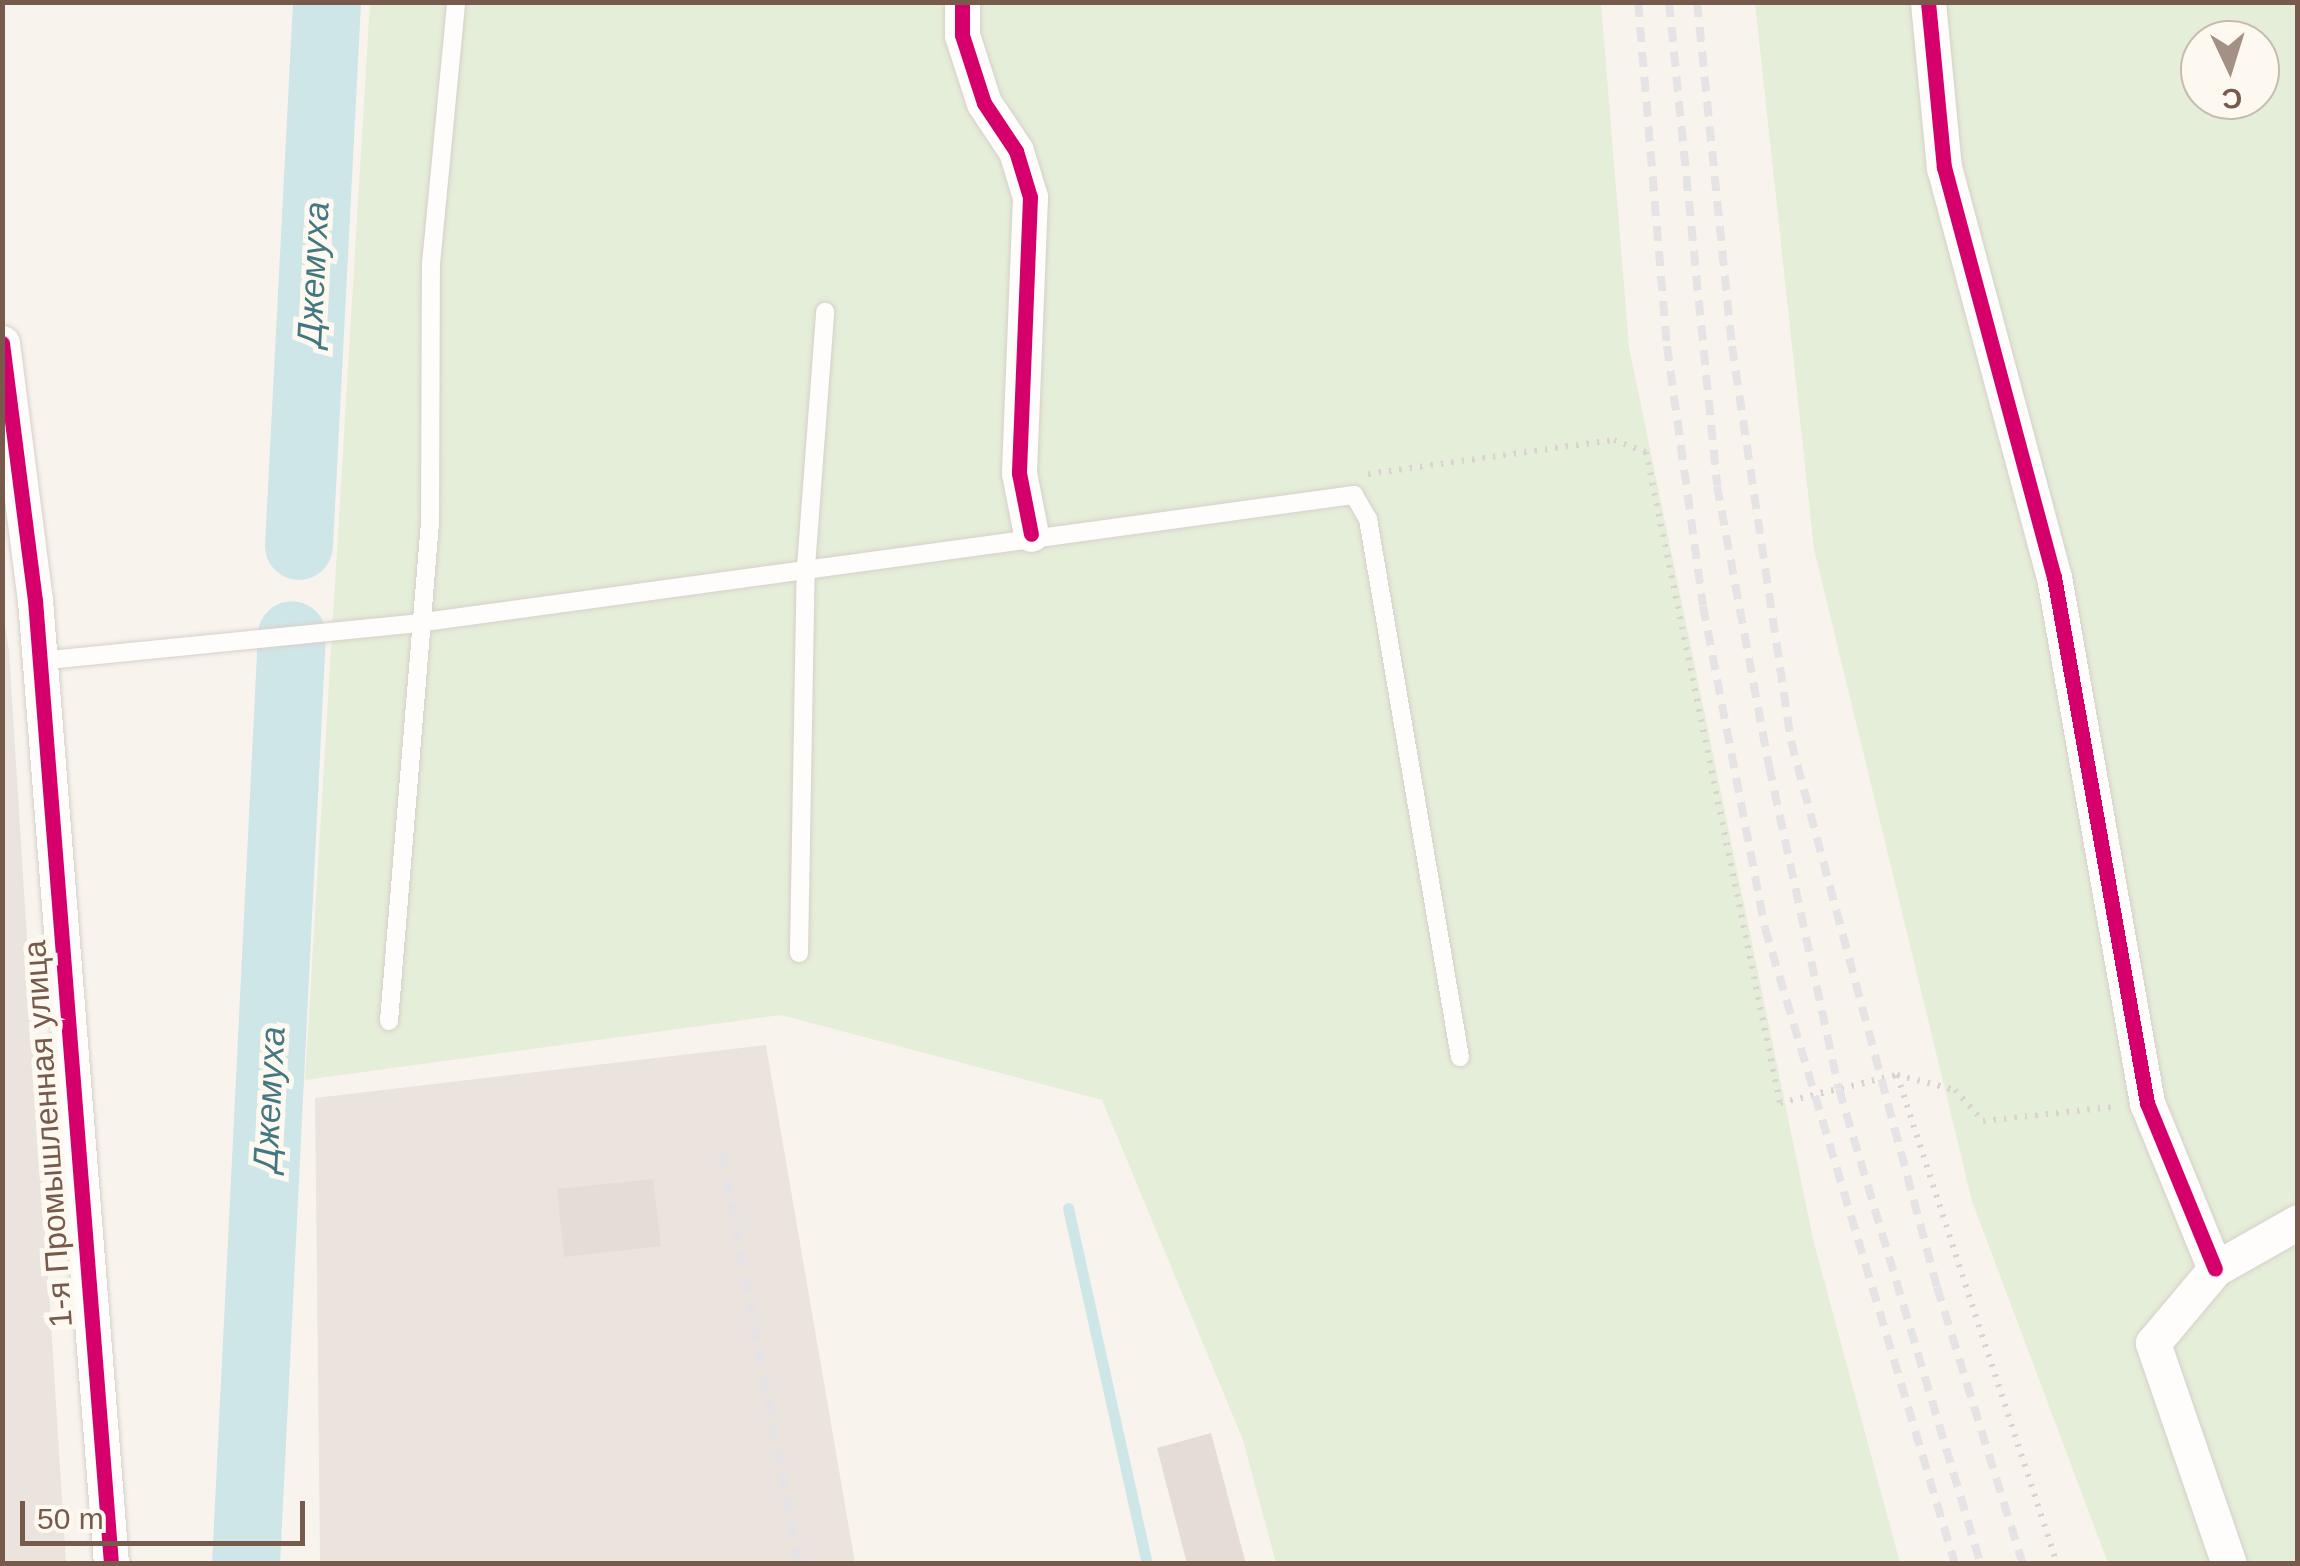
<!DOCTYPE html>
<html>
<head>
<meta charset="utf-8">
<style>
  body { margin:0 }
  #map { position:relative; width:2300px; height:1566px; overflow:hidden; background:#f8f4ed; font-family:Helvetica,sans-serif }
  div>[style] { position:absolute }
  .industrial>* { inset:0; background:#ebe4de }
  .green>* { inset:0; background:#e5eed8 }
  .stream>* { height:11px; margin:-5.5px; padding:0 5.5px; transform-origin:5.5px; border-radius:5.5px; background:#cfe6e8 }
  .river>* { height:68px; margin:-34px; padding:0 34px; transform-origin:34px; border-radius:34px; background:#cfe6e8 }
  .building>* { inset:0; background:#e4dcd5 }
  .path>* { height:6px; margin-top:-3px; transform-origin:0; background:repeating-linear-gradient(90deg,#dad3d0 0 2.5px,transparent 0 10.5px) }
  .roads { filter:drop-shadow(0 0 2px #d6d0ca) drop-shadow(0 0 2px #d6d0ca) }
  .lane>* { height:18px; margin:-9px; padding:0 9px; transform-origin:9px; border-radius:9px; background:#fefdfc }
  .street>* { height:35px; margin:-17.5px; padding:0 17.5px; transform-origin:17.5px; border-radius:17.5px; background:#fefdfc }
  .rail>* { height:8px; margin-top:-4px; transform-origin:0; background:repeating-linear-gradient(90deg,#e5e3e5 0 15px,transparent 0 25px) }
  .cycleway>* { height:15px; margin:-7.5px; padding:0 7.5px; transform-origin:7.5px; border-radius:7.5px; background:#d6006c }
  span { translate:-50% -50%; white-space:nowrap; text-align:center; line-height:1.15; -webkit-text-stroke:10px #fef9f0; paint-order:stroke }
  .street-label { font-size:32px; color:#765b4d }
  .water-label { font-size:35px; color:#437782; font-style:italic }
  .frame { position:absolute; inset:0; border:5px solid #765b4d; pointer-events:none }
  .north { position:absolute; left:2180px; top:20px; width:100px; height:100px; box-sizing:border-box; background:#fef9f0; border:2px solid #c8baaf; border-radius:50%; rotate:176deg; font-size:28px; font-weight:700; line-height:40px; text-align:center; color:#765b4d }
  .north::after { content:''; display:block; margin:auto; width:35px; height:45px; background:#a49185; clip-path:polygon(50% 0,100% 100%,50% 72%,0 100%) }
  .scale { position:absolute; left:20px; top:1501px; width:285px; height:45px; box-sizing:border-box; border:5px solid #765b4d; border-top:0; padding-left:12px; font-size:30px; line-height:35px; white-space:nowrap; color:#765b4d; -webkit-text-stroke:8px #fef9f0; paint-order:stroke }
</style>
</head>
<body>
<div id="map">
  <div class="industrial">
    <i style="clip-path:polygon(2px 608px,9px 650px,66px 1563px,3px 1563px)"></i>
    <i style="clip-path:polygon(766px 1045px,855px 1563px,320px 1563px,315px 1098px)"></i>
  </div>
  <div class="green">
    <i style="clip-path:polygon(370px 3px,1601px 3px,1629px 347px,1813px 1239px,1900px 1563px,1276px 1563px,1243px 1440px,1102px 1100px,781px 1015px,305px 1080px)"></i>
    <i style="clip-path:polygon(evenodd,1755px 3px,2297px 3px,2297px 1563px,2108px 1563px,1972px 1201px,1814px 549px,1755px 3px,2200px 40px,2260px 40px,2260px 100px,2200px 100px,2200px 40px)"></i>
  </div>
  <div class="stream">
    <i style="left:1068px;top:1208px;width:365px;rotate:77.5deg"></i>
  </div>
  <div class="river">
    <i style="left:299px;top:546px;width:545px;rotate:-87.05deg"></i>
    <i style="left:246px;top:1564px;width:930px;rotate:-87.17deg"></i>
  </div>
  <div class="building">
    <i style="clip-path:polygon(653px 1179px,661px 1246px,564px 1257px,557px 1189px)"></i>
    <i style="clip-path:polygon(1211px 1433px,1246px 1564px,1187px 1564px,1157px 1448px)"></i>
  </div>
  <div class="path">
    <i style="left:1368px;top:474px;width:248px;rotate:-7.9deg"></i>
    <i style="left:1614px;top:440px;width:34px;rotate:21deg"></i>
    <i style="left:1646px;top:452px;width:665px;rotate:78.37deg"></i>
    <i style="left:1780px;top:1103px;width:120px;rotate:-13.5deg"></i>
    <i style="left:1897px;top:1075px;width:60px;rotate:14.5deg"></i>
    <i style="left:1955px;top:1090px;width:42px;rotate:47.9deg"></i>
    <i style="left:1983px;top:1121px;width:129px;rotate:-6.2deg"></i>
    <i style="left:1897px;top:1075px;width:515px;rotate:71.88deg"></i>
  </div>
  <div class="roads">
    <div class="lane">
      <i style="left:39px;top:661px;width:380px;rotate:-5.7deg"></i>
      <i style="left:417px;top:623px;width:946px;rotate:-7.78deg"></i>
      <i style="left:1354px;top:495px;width:28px;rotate:60deg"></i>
      <i style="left:1368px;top:519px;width:546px;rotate:80.3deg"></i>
      <i style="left:799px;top:953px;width:386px;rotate:-89deg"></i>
      <i style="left:806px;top:567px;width:256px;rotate:-85.7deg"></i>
      <i style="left:389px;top:1021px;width:497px;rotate:-85.3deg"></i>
      <i style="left:430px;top:526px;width:262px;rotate:-89.8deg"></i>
      <i style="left:431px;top:264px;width:263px;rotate:-84.5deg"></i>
    </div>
    <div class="street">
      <i style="left:962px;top:2px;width:33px;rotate:90deg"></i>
      <i style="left:962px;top:35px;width:71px;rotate:72.1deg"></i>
      <i style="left:984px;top:103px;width:58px;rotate:56.3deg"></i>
      <i style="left:1016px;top:151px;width:48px;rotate:73.1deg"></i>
      <i style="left:1030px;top:197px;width:276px;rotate:92.3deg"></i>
      <i style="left:1019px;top:473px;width:62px;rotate:78.9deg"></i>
      <i style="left:1928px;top:2px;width:166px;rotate:84.5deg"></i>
      <i style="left:1944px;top:167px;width:424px;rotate:75deg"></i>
      <i style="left:2054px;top:577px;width:534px;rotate:79.97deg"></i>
      <i style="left:2147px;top:1103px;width:179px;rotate:67.7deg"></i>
      <i style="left:2px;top:343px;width:259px;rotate:82.7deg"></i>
      <i style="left:35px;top:600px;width:967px;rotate:85.49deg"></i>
      <i style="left:2229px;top:1564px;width:234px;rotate:-109deg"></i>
      <i style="left:2153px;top:1343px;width:97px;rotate:-50deg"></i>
      <i style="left:2215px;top:1269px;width:95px;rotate:-29.5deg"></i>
    </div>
  </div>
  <div class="rail">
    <i style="left:1638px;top:2px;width:345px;rotate:85.2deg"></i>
    <i style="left:1667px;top:346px;width:262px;rotate:82.1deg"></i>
    <i style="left:1703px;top:606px;width:328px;rotate:79.1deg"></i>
    <i style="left:1765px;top:928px;width:664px;rotate:73.37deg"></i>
    <i style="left:1669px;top:2px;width:486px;rotate:84.3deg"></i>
    <i style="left:1717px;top:486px;width:285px;rotate:79.5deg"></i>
    <i style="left:1769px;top:766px;width:330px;rotate:77.8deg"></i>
    <i style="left:1839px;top:1089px;width:496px;rotate:73.4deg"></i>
    <i style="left:1697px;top:2px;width:346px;rotate:84.2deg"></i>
    <i style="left:1732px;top:346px;width:399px;rotate:81.5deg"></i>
    <i style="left:1791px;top:741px;width:565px;rotate:75.03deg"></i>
    <i style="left:1937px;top:1287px;width:290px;rotate:72.8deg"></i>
    <i style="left:722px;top:1154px;width:417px;rotate:79.4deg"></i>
  </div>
  <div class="cycleway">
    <i style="left:962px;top:2px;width:33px;rotate:90deg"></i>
    <i style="left:962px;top:35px;width:71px;rotate:72.1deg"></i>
    <i style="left:984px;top:103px;width:58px;rotate:56.3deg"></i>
    <i style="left:1016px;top:151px;width:48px;rotate:73.1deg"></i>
    <i style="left:1030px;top:197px;width:276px;rotate:92.3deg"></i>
    <i style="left:1019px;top:473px;width:62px;rotate:78.9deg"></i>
    <i style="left:1928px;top:2px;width:166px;rotate:84.5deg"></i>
    <i style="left:1944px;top:167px;width:424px;rotate:75deg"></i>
    <i style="left:2054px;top:577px;width:534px;rotate:79.97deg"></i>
    <i style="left:2147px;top:1103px;width:179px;rotate:67.7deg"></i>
    <i style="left:2px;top:343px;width:259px;rotate:82.7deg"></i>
    <i style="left:35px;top:600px;width:967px;rotate:85.49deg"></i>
  </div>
  <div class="street-label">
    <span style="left:48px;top:1134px;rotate:-94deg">1-я Промышленная улица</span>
  </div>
  <div class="water-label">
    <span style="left:313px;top:274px;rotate:-87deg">Джемуха</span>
    <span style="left:269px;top:1099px;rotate:-87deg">Джемуха</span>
  </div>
  <div class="frame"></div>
  <div class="north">С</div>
  <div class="scale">50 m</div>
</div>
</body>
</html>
